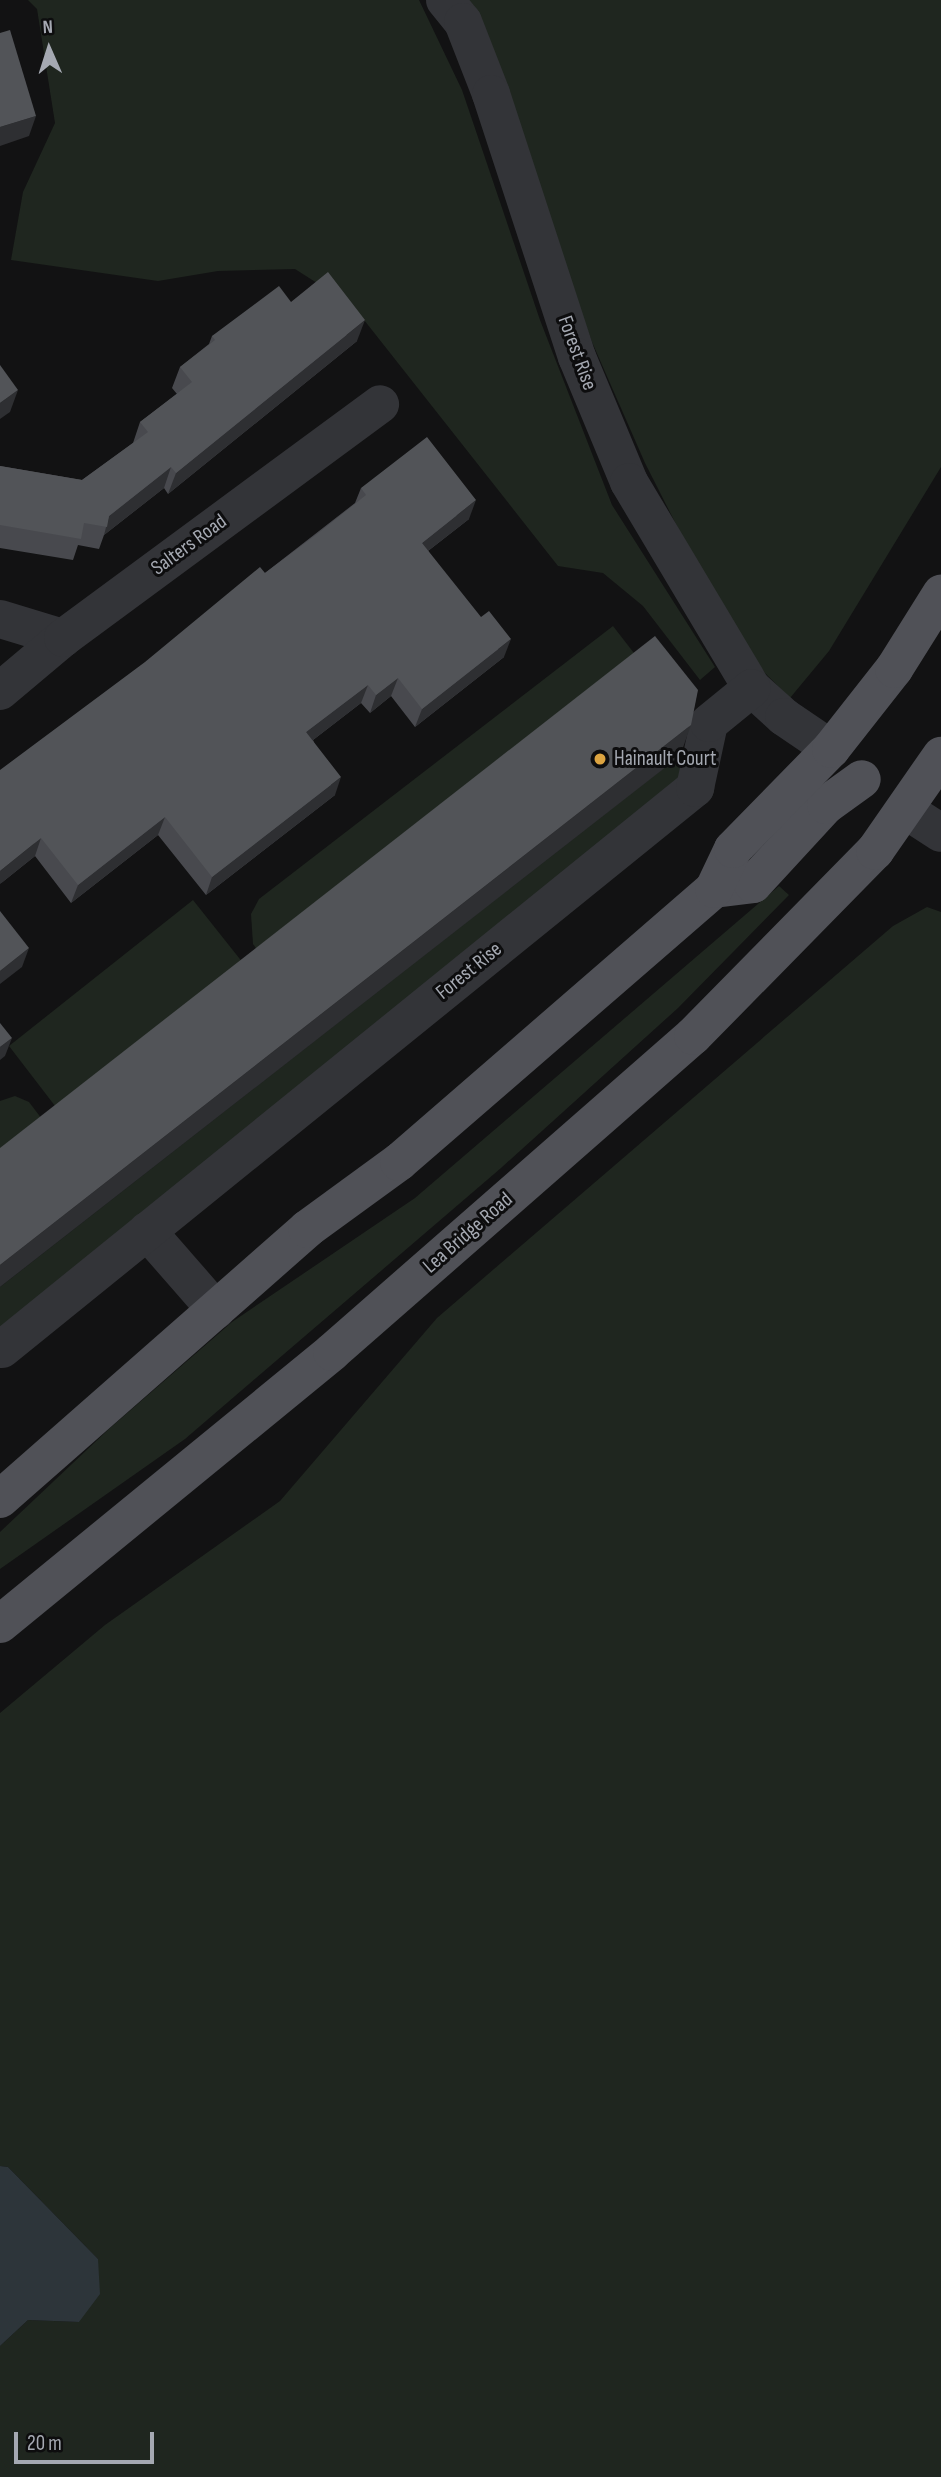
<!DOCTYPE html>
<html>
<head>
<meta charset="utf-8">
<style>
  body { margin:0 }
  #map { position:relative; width:941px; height:2477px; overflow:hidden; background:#121213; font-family:"Sofia Sans Condensed",sans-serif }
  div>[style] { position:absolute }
  .green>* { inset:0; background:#1f261f }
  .water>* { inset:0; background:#2d353a }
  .minor>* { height:38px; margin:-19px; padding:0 19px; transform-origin:19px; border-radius:19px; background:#333438 }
  .major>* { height:38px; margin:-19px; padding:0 19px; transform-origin:19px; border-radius:19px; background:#505157 }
  .wall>* { inset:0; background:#48494e }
  .shaded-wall>* { inset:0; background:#2e2f32 }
  .building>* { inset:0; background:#525458 }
  .dots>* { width:19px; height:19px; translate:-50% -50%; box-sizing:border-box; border:4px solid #0d0d0e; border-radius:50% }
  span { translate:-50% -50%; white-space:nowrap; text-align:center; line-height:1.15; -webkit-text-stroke:6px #0d0d0e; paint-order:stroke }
  .street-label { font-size:21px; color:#a5a9b2 }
  .poi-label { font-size:21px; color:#a5a9b2 }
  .left { translate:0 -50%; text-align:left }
  .north { position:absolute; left:14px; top:14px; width:70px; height:70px; -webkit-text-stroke:5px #0d0d0e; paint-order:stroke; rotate:357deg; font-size:19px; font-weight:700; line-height:28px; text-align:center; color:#a5a9b2 }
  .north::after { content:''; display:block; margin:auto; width:24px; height:32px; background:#a5a9b2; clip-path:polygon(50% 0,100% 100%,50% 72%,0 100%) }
  .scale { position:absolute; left:14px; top:2432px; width:140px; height:32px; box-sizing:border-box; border:4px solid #a5a9b2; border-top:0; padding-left:9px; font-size:21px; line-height:24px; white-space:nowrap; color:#a5a9b2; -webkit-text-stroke:5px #0d0d0e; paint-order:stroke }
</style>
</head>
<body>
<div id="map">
  <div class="green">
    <i style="clip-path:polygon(28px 0,419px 0,462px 90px,540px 320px,612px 505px,715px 667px,700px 680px,643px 606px,603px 573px,558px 566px,353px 306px,295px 269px,218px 271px,158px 281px,11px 260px,23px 192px,55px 123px,37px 9px)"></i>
    <i style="clip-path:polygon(468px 0,941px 0,941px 467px,829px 651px,790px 698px,765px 673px,720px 611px,645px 463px,592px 342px)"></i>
    <i style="clip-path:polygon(613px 626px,644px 666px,266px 962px,253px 944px,251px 914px,259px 899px)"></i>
    <i style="clip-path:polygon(701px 739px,695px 788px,0 1351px,0 1287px)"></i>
    <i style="clip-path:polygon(779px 886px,789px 895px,678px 1008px,501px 1168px,185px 1439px,0 1569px,0 1532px,110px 1428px,232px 1322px,415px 1198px)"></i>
    <i style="clip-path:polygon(193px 900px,251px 973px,65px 1119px,9px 1046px)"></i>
    <i style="clip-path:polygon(927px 907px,941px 912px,941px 2477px,0 2477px,0 2346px,28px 2320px,79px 2322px,98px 2259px,8px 2167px,0 2166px,0 1713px,105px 1625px,280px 1501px,437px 1318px,893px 926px)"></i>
    <i style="clip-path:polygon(15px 1096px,29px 1102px,51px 1131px,0 1170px,0 1101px)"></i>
  </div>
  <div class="water">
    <i style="clip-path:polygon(0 2166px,8px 2167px,98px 2259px,100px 2294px,79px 2322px,28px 2320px,0 2346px)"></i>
  </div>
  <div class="minor">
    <i style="left:445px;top:0;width:28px;rotate:51deg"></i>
    <i style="left:463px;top:22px;width:77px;rotate:68.7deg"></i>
    <i style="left:491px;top:94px;width:277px;rotate:71.9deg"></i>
    <i style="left:577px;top:357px;width:135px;rotate:67.4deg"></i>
    <i style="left:629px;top:482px;width:240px;rotate:59.2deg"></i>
    <i style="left:752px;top:688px;width:43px;rotate:42.2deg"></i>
    <i style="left:784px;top:717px;width:57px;rotate:34.2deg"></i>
    <i style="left:0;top:619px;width:66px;rotate:16.8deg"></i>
    <i style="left:0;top:691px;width:82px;rotate:-40.1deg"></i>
    <i style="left:63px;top:638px;width:394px;rotate:-36.4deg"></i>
    <i style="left:907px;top:811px;width:40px;rotate:32.9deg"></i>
    <i style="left:147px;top:1231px;width:105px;rotate:48.9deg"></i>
    <i style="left:2px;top:1349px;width:892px;rotate:-38.99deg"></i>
    <i style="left:695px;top:788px;width:66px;rotate:-77.8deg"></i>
    <i style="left:709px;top:723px;width:55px;rotate:-39.1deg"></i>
  </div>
  <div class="major">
    <i style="left:714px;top:889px;width:39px;rotate:-7deg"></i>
    <i style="left:753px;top:884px;width:108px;rotate:-47.3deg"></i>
    <i style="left:826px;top:805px;width:44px;rotate:-35.8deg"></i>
    <i style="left:0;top:1499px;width:409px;rotate:-41.3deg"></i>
    <i style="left:307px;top:1229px;width:114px;rotate:-36.1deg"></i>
    <i style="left:399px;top:1162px;width:417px;rotate:-40.9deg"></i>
    <i style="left:714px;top:889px;width:44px;rotate:-64.6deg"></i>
    <i style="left:733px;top:849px;width:140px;rotate:-45.6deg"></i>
    <i style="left:831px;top:749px;width:102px;rotate:-51.8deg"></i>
    <i style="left:894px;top:669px;width:89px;rotate:-57.9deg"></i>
    <i style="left:0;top:1624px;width:429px;rotate:-39.3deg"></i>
    <i style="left:332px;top:1352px;width:480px;rotate:-41.2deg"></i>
    <i style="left:693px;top:1036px;width:260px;rotate:-45.5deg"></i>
    <i style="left:875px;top:851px;width:116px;rotate:-55.2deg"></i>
  </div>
  <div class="wall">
    <i style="clip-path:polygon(291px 302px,357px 341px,168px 494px,164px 488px,104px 535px,99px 549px,78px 545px,73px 560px,0 548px,0 466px,82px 480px,133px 443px,140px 422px,177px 394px,172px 388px,180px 367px,209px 344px,212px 336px)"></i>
    <i style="clip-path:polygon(361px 488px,469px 519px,428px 551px,504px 657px,415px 727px,391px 696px,370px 713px,361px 703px,313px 740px,335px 795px,206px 895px,158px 835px,71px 903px,35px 856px,0 884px,265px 573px,355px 503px)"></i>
  </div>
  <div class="shaded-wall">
    <i style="clip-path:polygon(36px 116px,29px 136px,0 146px,0 127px)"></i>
    <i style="clip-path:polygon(365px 320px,357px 341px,168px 494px,176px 473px)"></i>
    <i style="clip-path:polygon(18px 390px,10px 412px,0 419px,0 403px)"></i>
    <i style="clip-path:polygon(171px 467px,164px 488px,104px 535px,109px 516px)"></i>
    <i style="clip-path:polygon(476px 500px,469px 519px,415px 561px,422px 543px)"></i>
    <i style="clip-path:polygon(511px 639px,504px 657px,415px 727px,422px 709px)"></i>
    <i style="clip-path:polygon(398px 678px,391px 696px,370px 713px,376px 695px)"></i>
    <i style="clip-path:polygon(368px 685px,361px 703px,300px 750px,306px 732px)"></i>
    <i style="clip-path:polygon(691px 725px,680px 756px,0 1287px,0 1265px)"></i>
    <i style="clip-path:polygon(341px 777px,335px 795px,206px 895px,212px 877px)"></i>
    <i style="clip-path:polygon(165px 817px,158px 835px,71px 903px,78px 885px)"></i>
    <i style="clip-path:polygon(41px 838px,35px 856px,0 884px,0 871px)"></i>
    <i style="clip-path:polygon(29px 948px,22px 967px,0 984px,0 971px)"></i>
    <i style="clip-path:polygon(12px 1038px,5px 1056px,0 1060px,0 1047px)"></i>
  </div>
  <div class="building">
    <i style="clip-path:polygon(10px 30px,36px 116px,0 127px,0 33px)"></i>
    <i style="clip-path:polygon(328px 272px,365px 320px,176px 473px,171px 467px,109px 516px,107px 527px,84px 523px,81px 539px,0 525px,0 466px,82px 480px,148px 432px,140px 422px,192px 382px,180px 367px,215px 340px,212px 336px,279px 286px,291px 302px)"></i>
    <i style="clip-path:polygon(0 365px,18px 390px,0 403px)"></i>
    <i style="clip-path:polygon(427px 437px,476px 500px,422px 543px,481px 617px,489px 611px,511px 639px,422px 709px,398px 678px,376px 695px,368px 685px,306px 732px,341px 777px,212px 877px,165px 817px,78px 885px,41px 838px,0 871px,0 770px,145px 662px,260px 567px,265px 573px,317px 534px,366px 495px,361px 488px)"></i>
    <i style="clip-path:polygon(655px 636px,698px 690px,691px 725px,0 1265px,0 1148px)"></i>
    <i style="clip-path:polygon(0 911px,29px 948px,0 971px)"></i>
    <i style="clip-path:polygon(0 1023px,12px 1038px,0 1047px)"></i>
  </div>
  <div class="dots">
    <i style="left:600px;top:759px;background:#dca441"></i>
  </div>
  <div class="street-label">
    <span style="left:577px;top:353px;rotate:70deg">Forest Rise</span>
    <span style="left:189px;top:545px;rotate:-36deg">Salters Road</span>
    <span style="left:469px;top:971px;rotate:-39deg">Forest Rise</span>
    <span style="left:468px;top:1233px;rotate:-41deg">Lea Bridge Road</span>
  </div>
  <div class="poi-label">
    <span class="left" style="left:614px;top:759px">Hainault Court</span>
  </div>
  <div class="north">N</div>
  <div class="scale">20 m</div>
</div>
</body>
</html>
